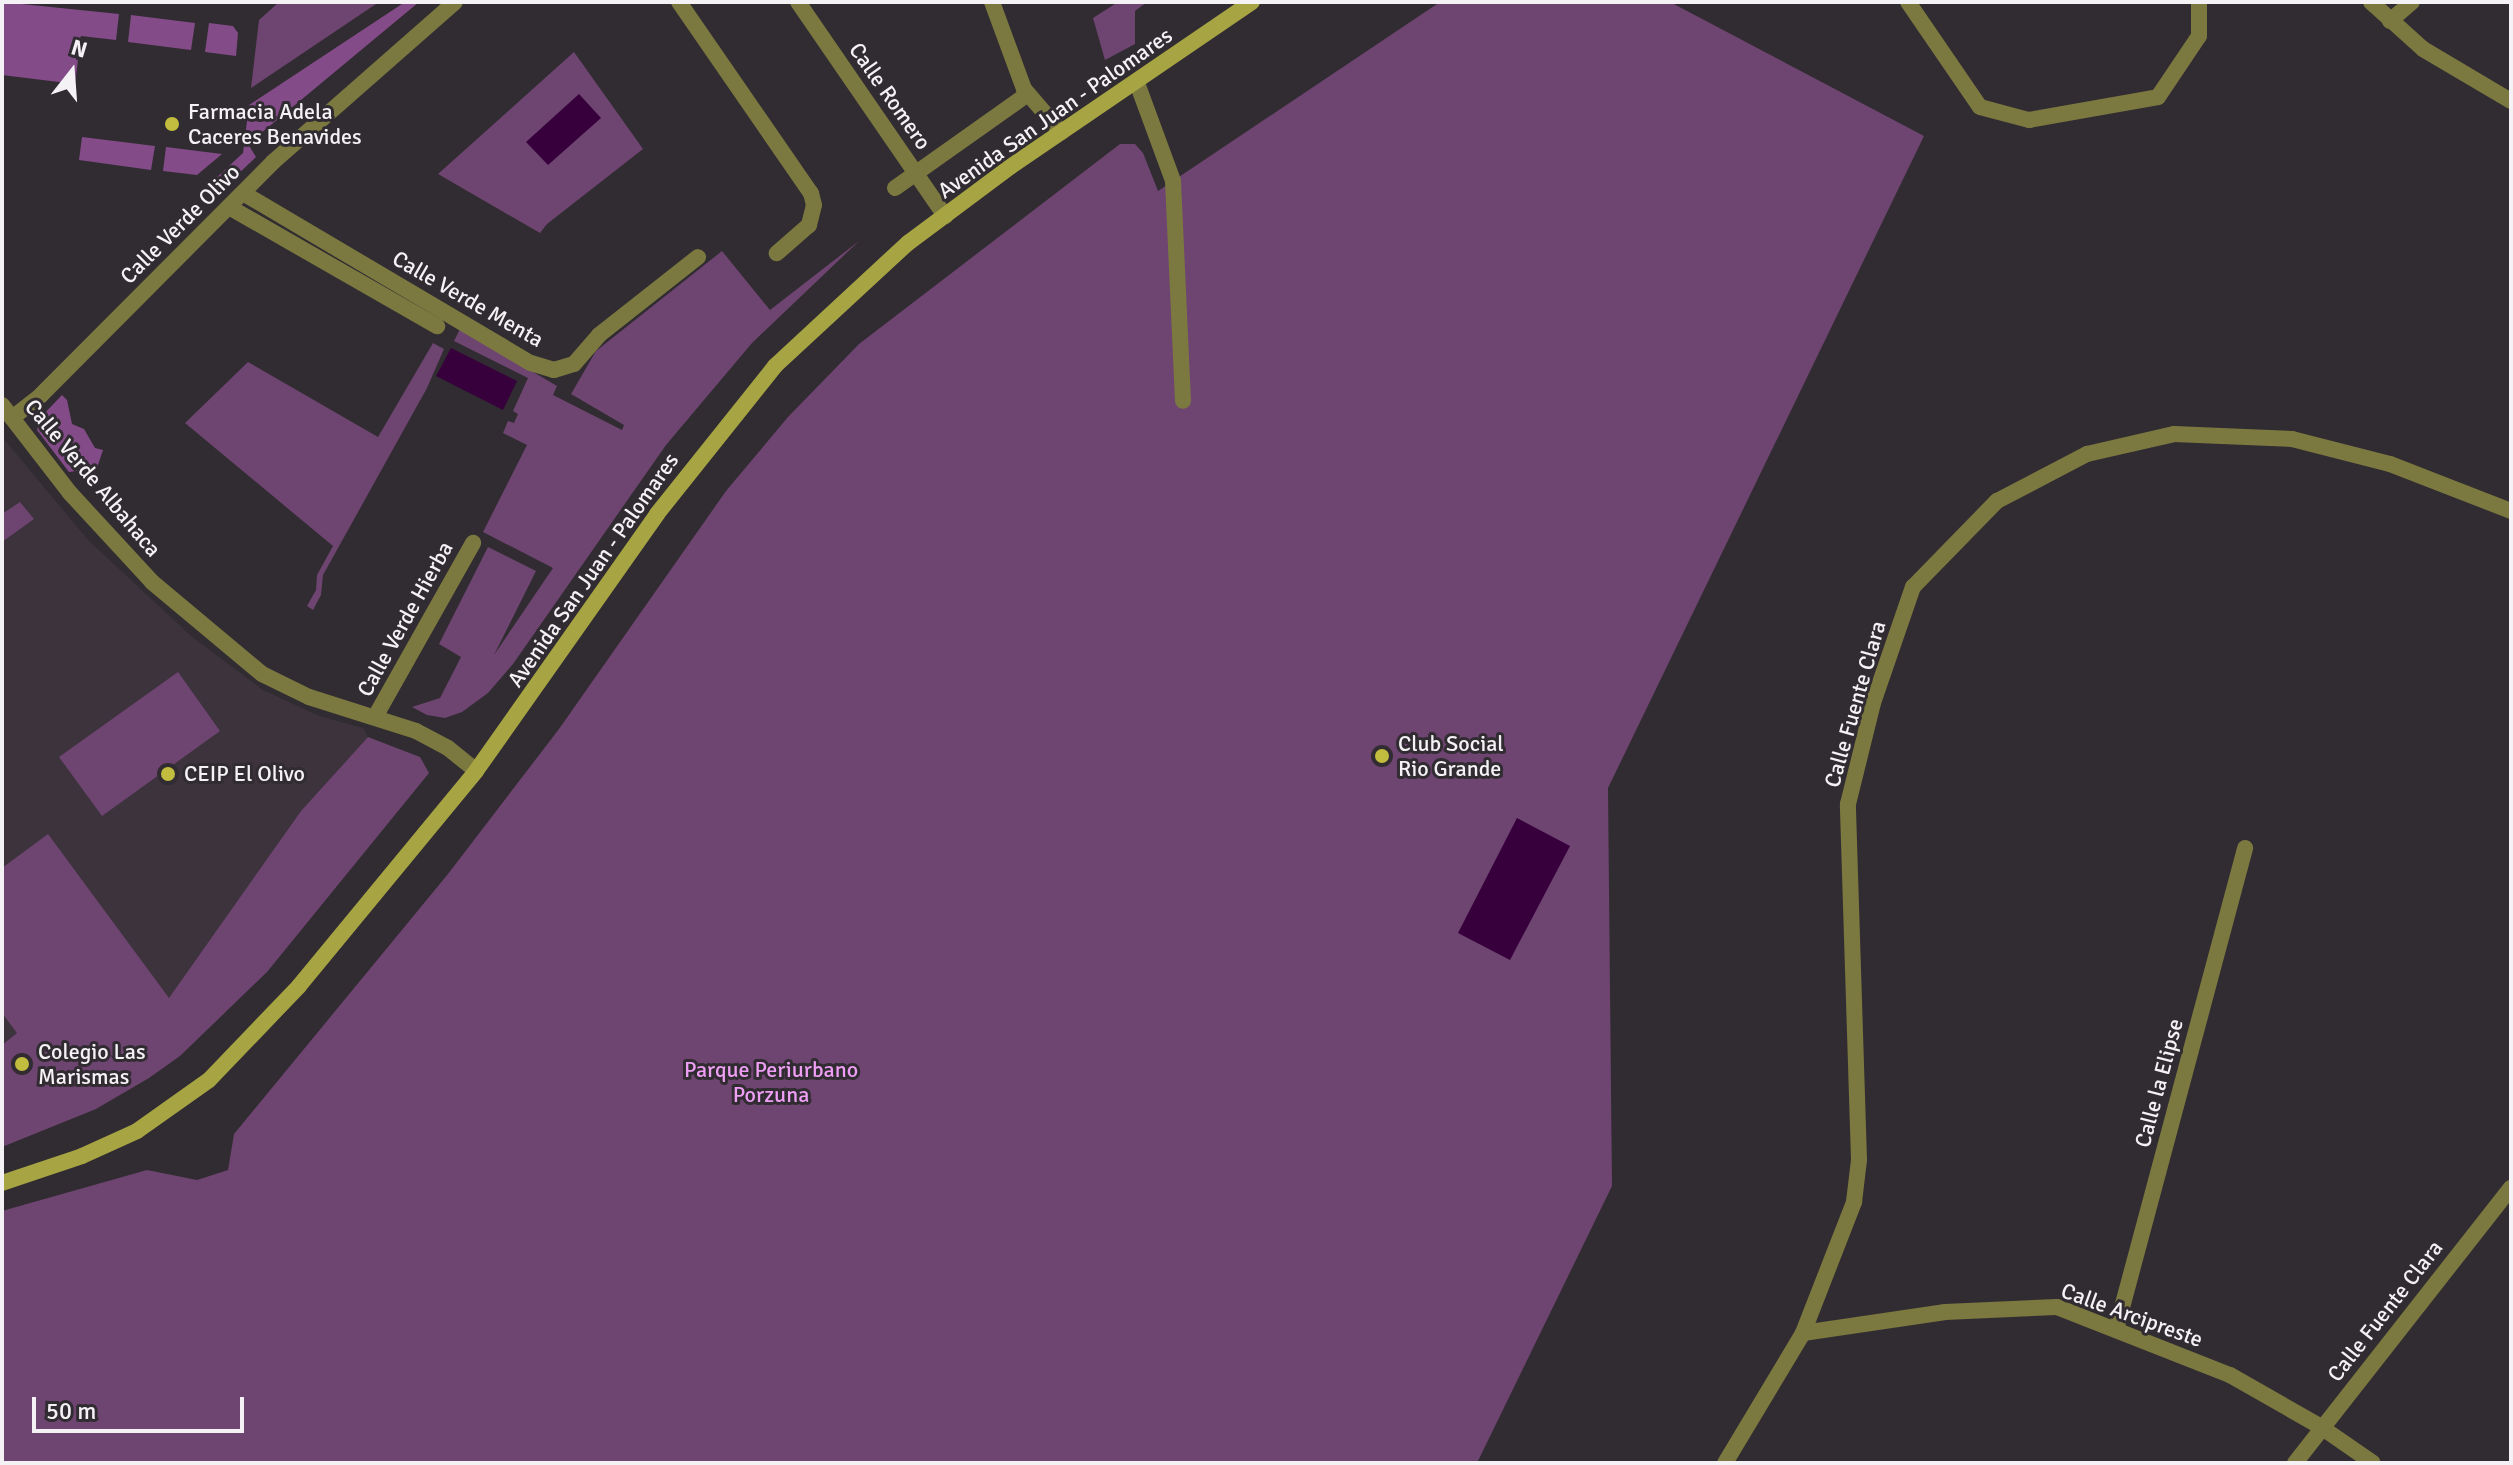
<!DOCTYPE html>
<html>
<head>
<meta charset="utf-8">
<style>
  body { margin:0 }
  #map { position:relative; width:2513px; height:1465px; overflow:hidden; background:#312c31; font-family:Signika,sans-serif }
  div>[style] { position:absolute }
  .built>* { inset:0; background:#3d333d }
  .green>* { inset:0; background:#6e4471 }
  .forest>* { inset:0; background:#844b89 }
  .water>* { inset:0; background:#37003c }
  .street>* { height:16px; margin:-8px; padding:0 8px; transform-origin:8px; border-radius:8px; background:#7b7940 }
  .secondary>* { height:16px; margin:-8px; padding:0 8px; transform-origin:8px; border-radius:8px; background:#a7a443 }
  .dots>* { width:22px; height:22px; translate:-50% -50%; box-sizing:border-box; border:4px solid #312c31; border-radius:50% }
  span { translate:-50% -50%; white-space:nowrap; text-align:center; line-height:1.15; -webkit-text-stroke:6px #312c31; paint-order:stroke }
  .street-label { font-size:22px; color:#f5f2f5 }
  .poi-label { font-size:22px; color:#f5f2f5 }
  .left { translate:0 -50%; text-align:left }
  .park-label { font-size:22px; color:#ee9ef4 }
  .frame { position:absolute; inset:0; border:4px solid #f5f2f5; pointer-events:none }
  .north { position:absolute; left:32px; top:32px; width:80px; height:80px; -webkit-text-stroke:6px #312c31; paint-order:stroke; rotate:17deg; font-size:22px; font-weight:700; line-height:32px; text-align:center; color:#f5f2f5 }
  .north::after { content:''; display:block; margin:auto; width:28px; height:36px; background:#f5f2f5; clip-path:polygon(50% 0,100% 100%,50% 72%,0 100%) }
  .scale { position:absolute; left:32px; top:1397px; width:212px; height:36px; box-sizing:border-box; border:4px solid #f5f2f5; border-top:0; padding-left:10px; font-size:24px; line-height:28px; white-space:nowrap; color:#f5f2f5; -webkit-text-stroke:6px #312c31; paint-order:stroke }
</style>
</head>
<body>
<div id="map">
  <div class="built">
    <i style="clip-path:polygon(2px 437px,88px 540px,191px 636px,263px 690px,319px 716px,363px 728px,368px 737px,301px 811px,177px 989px,74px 1103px,2px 1113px)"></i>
  </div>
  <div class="green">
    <i style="clip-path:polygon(279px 2px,379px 2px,251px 88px,259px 20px)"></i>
    <i style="clip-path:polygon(1118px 2px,1147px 2px,1135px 11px,1135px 44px,1105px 60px,1093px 18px)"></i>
    <i style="clip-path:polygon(1440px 2px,1670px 2px,1924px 136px,1608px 788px,1612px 1186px,1477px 1463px,2px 1463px,2px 1211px,147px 1170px,197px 1180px,228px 1170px,234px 1134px,448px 874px,559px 729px,726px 491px,788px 417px,859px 344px,1120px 144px,1135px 144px,1143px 153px,1158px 191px)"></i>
    <i style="clip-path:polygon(574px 52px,643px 149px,547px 224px,540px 233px,438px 174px)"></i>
    <i style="clip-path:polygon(859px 241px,752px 343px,666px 445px,513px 664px,488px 693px,462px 712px,445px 718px,427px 715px,412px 707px,440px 698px,461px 657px,439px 644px,488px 547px,536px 571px,494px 655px,553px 568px,483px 532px,527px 445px,503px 433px,508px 421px,514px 423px,518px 414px,513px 411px,528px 378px,454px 341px,460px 329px,557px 386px,553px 395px,622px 430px,624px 425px,571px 394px,596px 351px,722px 251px,770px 310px)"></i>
    <i style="clip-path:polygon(433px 343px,444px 349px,427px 388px,323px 575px,321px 595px,313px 610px,307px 606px,316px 590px,317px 575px,333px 546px,185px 423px,248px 362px,378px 437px)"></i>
    <i style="clip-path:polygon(20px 502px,34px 519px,2px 542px,2px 514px)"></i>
    <i style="clip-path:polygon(178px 672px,220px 731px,102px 816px,59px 757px)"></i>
    <i style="clip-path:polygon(368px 737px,420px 757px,429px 773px,267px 972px,180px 1056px,149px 1078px,96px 1109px,2px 1147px,2px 1045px,17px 1033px,2px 1013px,2px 868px,48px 834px,169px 998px,301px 811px)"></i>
  </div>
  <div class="forest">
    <i style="clip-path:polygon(2px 2px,119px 14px,116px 40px,81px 36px,75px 84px,2px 75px)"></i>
    <i style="clip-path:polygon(405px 2px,419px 2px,248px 144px,256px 157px,233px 179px,216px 178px,243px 153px,249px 105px)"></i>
    <i style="clip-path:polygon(131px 15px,195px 23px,191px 50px,128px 42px)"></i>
    <i style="clip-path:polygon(209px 23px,233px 26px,238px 33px,236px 56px,205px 52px)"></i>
    <i style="clip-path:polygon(82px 137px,155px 146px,151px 170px,79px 160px)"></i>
    <i style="clip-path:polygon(166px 147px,222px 154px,197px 175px,163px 171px)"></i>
    <i style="clip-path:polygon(62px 395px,67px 400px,72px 424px,84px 429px,95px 448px,103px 450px,97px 468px,69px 472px,37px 430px,41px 417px)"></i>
  </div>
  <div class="water">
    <i style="clip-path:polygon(579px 94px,601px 118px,548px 165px,526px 142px)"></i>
    <i style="clip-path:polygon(451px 348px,517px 381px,503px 410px,436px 376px)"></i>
    <i style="clip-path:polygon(1517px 818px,1570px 846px,1510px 960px,1458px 933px)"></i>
  </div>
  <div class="street">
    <i style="left:679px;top:2px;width:232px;rotate:55.4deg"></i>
    <i style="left:811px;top:193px;width:12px;rotate:76deg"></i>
    <i style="left:814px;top:205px;width:21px;rotate:104deg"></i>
    <i style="left:809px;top:225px;width:43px;rotate:138.8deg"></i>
    <i style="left:798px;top:2px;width:260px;rotate:55.5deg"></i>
    <i style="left:992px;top:2px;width:93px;rotate:69.8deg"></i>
    <i style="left:1024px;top:89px;width:57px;rotate:49.3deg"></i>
    <i style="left:1908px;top:2px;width:127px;rotate:55.6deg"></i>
    <i style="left:1980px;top:107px;width:51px;rotate:14.9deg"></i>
    <i style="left:2029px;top:120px;width:131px;rotate:-10.1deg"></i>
    <i style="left:2158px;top:97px;width:73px;rotate:-56.1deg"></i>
    <i style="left:2199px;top:36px;width:34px;rotate:-90deg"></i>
    <i style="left:2371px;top:2px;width:70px;rotate:42.1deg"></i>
    <i style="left:2423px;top:49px;width:102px;rotate:30.6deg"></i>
    <i style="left:2390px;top:21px;width:29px;rotate:-41deg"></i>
    <i style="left:1137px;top:83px;width:104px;rotate:69.8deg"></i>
    <i style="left:1173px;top:181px;width:220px;rotate:87.4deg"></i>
    <i style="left:895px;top:188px;width:163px;rotate:-35.3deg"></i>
    <i style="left:243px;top:193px;width:334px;rotate:30.6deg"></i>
    <i style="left:531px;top:363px;width:24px;rotate:17deg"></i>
    <i style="left:554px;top:370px;width:21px;rotate:-17deg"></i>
    <i style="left:574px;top:364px;width:38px;rotate:-49deg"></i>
    <i style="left:599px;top:335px;width:126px;rotate:-38.2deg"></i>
    <i style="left:229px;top:207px;width:240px;rotate:29.8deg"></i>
    <i style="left:2px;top:405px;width:111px;rotate:52.3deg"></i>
    <i style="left:70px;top:493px;width:121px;rotate:47.3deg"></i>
    <i style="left:152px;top:582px;width:143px;rotate:39.9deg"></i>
    <i style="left:262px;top:674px;width:52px;rotate:26.1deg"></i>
    <i style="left:309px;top:697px;width:112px;rotate:17.6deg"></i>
    <i style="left:416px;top:731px;width:36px;rotate:28deg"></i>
    <i style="left:448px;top:748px;width:36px;rotate:39deg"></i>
    <i style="left:12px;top:418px;width:37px;rotate:-38deg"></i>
    <i style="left:41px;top:395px;width:329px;rotate:-45.1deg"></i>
    <i style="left:273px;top:162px;width:242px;rotate:-41.3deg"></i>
    <i style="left:375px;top:717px;width:200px;rotate:-60.6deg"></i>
    <i style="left:2116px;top:1330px;width:499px;rotate:-75deg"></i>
    <i style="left:1803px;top:1333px;width:144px;rotate:-8.4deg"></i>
    <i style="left:1945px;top:1312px;width:112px;rotate:-2.6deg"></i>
    <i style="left:2057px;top:1307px;width:186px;rotate:21.5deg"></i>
    <i style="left:2230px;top:1375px;width:105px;rotate:29.7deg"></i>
    <i style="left:2321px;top:1427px;width:63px;rotate:34.7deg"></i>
    <i style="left:1725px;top:1463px;width:152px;rotate:-59deg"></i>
    <i style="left:1803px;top:1333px;width:141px;rotate:-68.7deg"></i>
    <i style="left:1854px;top:1202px;width:42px;rotate:-83.2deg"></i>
    <i style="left:1859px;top:1160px;width:356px;rotate:-91.8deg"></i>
    <i style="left:1848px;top:804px;width:104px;rotate:-76.1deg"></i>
    <i style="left:1873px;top:703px;width:123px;rotate:-71deg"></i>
    <i style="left:1913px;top:587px;width:120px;rotate:-45.7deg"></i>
    <i style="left:1997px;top:501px;width:102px;rotate:-27.6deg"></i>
    <i style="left:2087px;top:454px;width:89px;rotate:-12.9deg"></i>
    <i style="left:2174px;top:434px;width:118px;rotate:2.4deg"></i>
    <i style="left:2292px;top:439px;width:101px;rotate:14.3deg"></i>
    <i style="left:2390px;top:464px;width:130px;rotate:21.2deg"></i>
    <i style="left:2295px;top:1463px;width:350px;rotate:-51.9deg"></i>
  </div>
  <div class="secondary">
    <i style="left:2px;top:1183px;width:84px;rotate:-18.6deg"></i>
    <i style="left:82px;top:1156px;width:60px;rotate:-24.4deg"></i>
    <i style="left:137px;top:1131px;width:88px;rotate:-35.3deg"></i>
    <i style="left:209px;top:1080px;width:130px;rotate:-46.2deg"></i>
    <i style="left:299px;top:986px;width:278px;rotate:-50.5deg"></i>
    <i style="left:476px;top:771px;width:314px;rotate:-54.8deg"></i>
    <i style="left:657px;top:514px;width:189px;rotate:-51.4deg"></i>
    <i style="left:775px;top:366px;width:181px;rotate:-42.8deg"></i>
    <i style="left:908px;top:243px;width:127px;rotate:-36.7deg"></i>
    <i style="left:1010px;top:167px;width:293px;rotate:-34.3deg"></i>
  </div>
  <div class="dots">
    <i style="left:172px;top:124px;background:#c2bd3f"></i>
    <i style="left:1382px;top:756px;background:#c2bd3f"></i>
    <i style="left:168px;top:774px;background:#c2bd3f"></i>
    <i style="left:22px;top:1064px;background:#c2bd3f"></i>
  </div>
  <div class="street-label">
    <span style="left:890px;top:96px;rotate:55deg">Calle Romero</span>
    <span style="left:1055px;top:113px;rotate:-35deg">Avenida San Juan - Palomares</span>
    <span style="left:180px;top:224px;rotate:-45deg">Calle Verde Olivo</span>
    <span style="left:468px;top:299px;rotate:30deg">Calle Verde Menta</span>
    <span style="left:93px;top:478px;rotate:50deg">Calle Verde Albahaca</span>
    <span style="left:593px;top:570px;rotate:-55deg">Avenida San Juan - Palomares</span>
    <span style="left:405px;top:619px;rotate:-61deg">Calle Verde Hierba</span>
    <span style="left:1855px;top:704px;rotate:-74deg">Calle Fuente Clara</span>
    <span style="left:2159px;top:1083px;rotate:-75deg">Calle la Elipse</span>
    <span style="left:2385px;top:1311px;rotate:-52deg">Calle Fuente Clara</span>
    <span style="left:2132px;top:1315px;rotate:20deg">Calle Arcipreste</span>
  </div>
  <div class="poi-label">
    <span class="left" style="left:188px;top:124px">Farmacia Adela<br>Caceres Benavides</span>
    <span class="left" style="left:1398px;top:756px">Club Social<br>Rio Grande</span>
    <span class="left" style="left:184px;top:774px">CEIP El Olivo</span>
    <span class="left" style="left:38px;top:1064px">Colegio Las<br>Marismas</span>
  </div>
  <div class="park-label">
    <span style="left:771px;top:1082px">Parque Periurbano<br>Porzuna</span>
  </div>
  <div class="frame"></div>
  <div class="north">N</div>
  <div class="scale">50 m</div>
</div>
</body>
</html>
